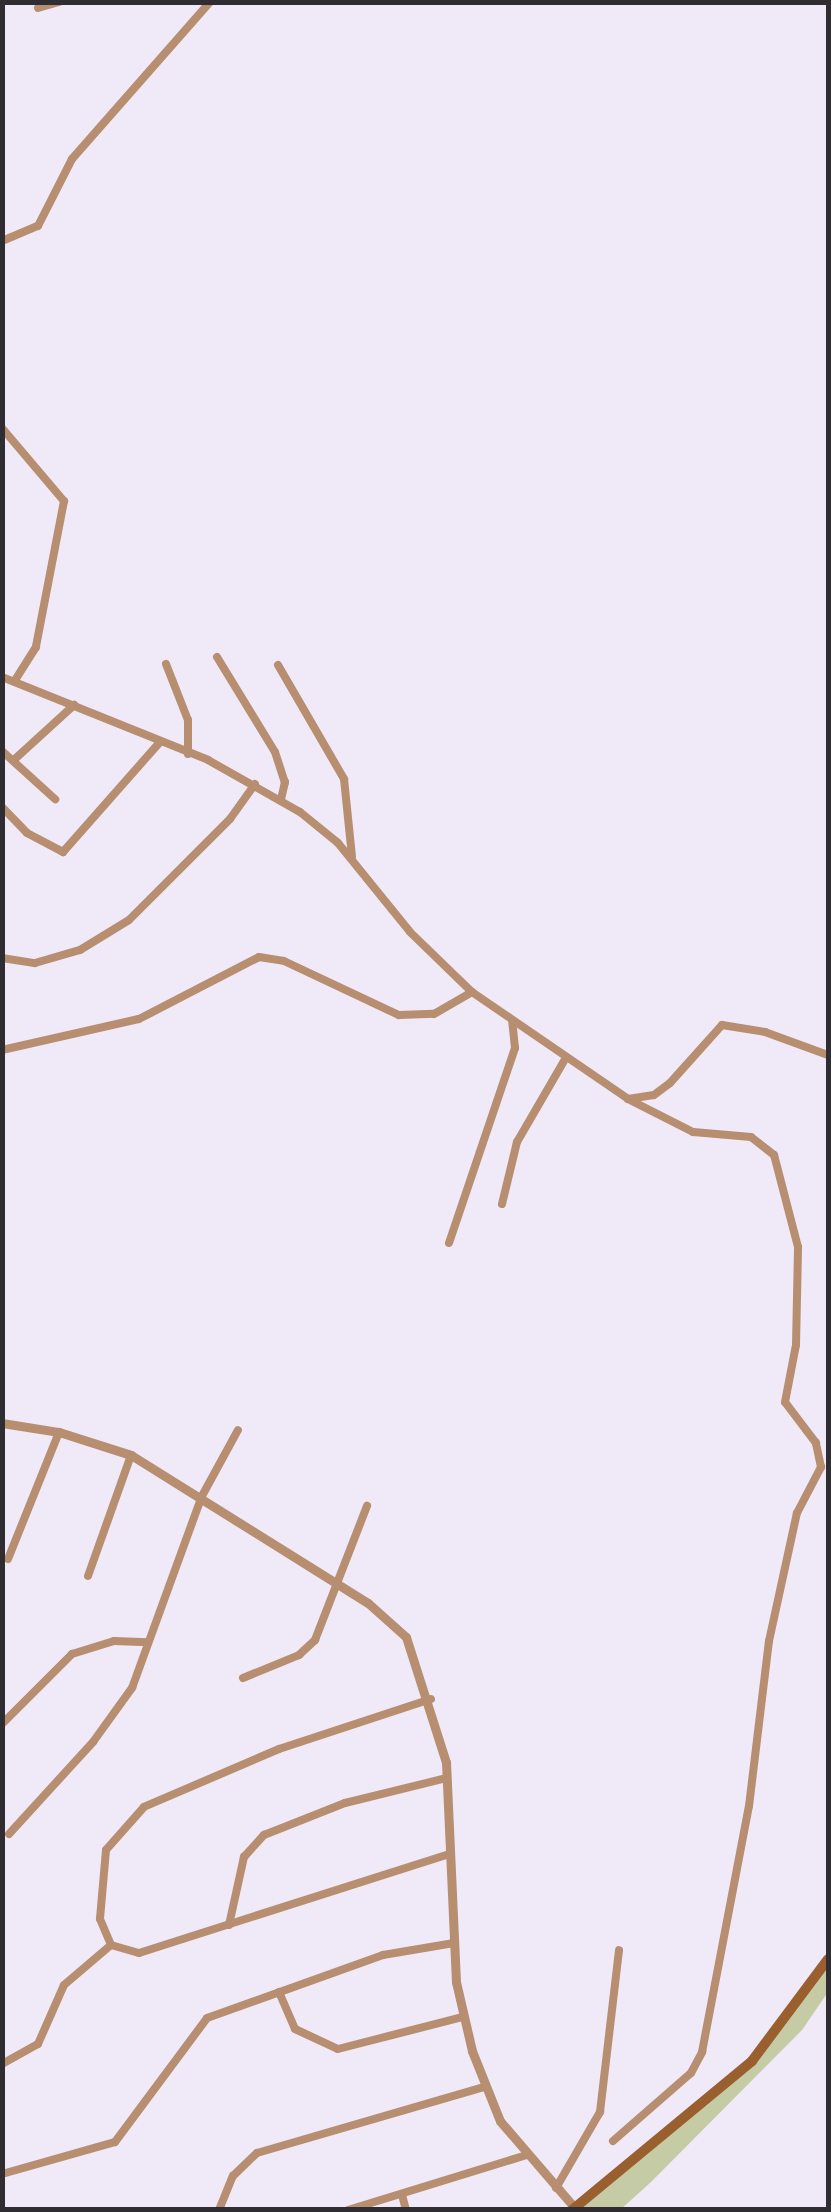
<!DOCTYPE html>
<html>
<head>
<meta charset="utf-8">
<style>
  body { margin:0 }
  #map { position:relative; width:831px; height:2212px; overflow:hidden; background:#efe9f8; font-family:"Varela Round",sans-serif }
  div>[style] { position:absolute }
  .green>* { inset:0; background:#c5cca5 }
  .minor>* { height:8px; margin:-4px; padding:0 4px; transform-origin:4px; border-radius:4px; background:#b78e6f }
  .tertiary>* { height:9px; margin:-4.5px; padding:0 4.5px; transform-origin:4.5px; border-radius:4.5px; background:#b78e6f }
  .secondary>* { height:10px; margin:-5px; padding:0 5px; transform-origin:5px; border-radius:5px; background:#9a5f2e }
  span { translate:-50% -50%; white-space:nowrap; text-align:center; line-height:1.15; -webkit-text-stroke:9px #fff; paint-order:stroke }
  .frame { position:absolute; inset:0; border:5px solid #2f2c32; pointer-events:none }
</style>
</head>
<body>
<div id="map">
  <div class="green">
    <i style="clip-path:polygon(828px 1959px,828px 1992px,802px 2030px,650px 2183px,621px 2209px,572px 2210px,752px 2061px)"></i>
  </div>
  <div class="minor">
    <i style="left:38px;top:8px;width:22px;rotate:-16deg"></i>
    <i style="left:2px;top:241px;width:39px;rotate:-23deg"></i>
    <i style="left:38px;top:226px;width:75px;rotate:-63.1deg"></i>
    <i style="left:72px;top:159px;width:209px;rotate:-48.7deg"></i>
    <i style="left:2px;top:428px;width:96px;rotate:49.7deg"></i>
    <i style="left:64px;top:501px;width:149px;rotate:100.9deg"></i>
    <i style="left:36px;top:647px;width:41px;rotate:122.2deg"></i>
    <i style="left:217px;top:657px;width:111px;rotate:58.6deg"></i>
    <i style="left:275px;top:752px;width:32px;rotate:72deg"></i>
    <i style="left:285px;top:782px;width:17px;rotate:103deg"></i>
    <i style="left:166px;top:664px;width:60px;rotate:68.6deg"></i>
    <i style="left:188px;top:720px;width:34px;rotate:90deg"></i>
    <i style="left:278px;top:665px;width:132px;rotate:59.9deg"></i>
    <i style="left:344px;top:779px;width:78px;rotate:84.1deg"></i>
    <i style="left:2px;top:677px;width:222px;rotate:21.9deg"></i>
    <i style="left:208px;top:760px;width:106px;rotate:29.5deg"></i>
    <i style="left:300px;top:812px;width:49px;rotate:39.2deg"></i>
    <i style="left:338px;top:843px;width:114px;rotate:51deg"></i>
    <i style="left:410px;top:932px;width:86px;rotate:44.1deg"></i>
    <i style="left:472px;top:992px;width:189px;rotate:34.4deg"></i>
    <i style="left:628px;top:1099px;width:26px;rotate:-9deg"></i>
    <i style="left:654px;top:1095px;width:20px;rotate:-37deg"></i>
    <i style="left:670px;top:1083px;width:78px;rotate:-48.1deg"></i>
    <i style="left:722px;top:1025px;width:44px;rotate:9.2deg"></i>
    <i style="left:765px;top:1032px;width:67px;rotate:20.1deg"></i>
    <i style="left:2px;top:751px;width:72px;rotate:42.2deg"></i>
    <i style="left:16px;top:758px;width:79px;rotate:-42.4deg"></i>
    <i style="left:2px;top:807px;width:36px;rotate:46deg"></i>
    <i style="left:27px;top:833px;width:41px;rotate:27.8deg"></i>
    <i style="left:63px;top:852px;width:145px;rotate:-48.6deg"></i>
    <i style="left:2px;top:958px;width:33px;rotate:9deg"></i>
    <i style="left:35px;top:963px;width:47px;rotate:-16.1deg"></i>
    <i style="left:80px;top:950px;width:57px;rotate:-31.5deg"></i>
    <i style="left:129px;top:920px;width:143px;rotate:-45deg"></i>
    <i style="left:230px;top:819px;width:43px;rotate:-54.5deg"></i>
    <i style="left:2px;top:1050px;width:140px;rotate:-12.8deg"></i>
    <i style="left:139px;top:1019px;width:135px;rotate:-27.3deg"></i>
    <i style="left:259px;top:957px;width:25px;rotate:9deg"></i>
    <i style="left:284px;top:961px;width:127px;rotate:25.2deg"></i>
    <i style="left:399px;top:1015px;width:35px;rotate:-2deg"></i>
    <i style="left:434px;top:1014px;width:44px;rotate:-30.1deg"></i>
    <i style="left:502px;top:1204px;width:64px;rotate:-76.4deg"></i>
    <i style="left:517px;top:1142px;width:94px;rotate:-59.9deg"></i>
    <i style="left:449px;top:1243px;width:206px;rotate:-71.3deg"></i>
    <i style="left:515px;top:1048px;width:27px;rotate:-96deg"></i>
    <i style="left:8px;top:1559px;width:137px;rotate:-68.1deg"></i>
    <i style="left:88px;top:1576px;width:128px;rotate:-70.4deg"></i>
    <i style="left:243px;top:1678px;width:61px;rotate:-22.3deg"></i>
    <i style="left:299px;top:1655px;width:22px;rotate:-43deg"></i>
    <i style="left:315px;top:1640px;width:144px;rotate:-68.8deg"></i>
    <i style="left:431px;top:1699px;width:160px;rotate:161.8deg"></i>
    <i style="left:279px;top:1749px;width:147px;rotate:156.8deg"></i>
    <i style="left:144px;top:1807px;width:57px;rotate:131.5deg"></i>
    <i style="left:106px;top:1850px;width:69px;rotate:95deg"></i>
    <i style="left:100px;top:1919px;width:28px;rotate:67deg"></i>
    <i style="left:111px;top:1945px;width:29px;rotate:16deg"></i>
    <i style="left:139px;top:1953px;width:325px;rotate:-17.7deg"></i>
    <i style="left:2px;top:1724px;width:99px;rotate:-45deg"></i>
    <i style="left:72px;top:1654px;width:44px;rotate:-17.2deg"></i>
    <i style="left:114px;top:1641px;width:34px;rotate:2deg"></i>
    <i style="left:9px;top:1834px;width:125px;rotate:-47.6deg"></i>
    <i style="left:93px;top:1742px;width:67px;rotate:-54.2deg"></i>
    <i style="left:132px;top:1688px;width:204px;rotate:-70deg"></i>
    <i style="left:202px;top:1496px;width:75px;rotate:-61.4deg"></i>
    <i style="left:229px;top:1925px;width:70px;rotate:-77.6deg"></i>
    <i style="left:244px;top:1857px;width:30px;rotate:-48deg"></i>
    <i style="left:264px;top:1835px;width:87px;rotate:-21.6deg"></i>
    <i style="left:345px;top:1803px;width:105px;rotate:-13.8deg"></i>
    <i style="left:279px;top:1992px;width:40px;rotate:66.6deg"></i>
    <i style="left:295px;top:2029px;width:47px;rotate:24.9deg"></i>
    <i style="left:338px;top:2049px;width:129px;rotate:-14.4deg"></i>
    <i style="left:2px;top:2064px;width:41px;rotate:-29.1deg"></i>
    <i style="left:38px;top:2044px;width:64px;rotate:-66.2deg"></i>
    <i style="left:64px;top:1985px;width:62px;rotate:-40.4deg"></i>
    <i style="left:613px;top:2141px;width:103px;rotate:-41.1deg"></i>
    <i style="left:691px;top:2073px;width:24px;rotate:-62deg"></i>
    <i style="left:702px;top:2052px;width:250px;rotate:-79.2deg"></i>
    <i style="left:749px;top:1806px;width:166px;rotate:-83.1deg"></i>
    <i style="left:769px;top:1641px;width:131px;rotate:-77.7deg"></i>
    <i style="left:797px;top:1513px;width:52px;rotate:-62.4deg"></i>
    <i style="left:821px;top:1467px;width:25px;rotate:-102deg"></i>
    <i style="left:816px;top:1443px;width:51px;rotate:-127.1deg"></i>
    <i style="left:785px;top:1402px;width:58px;rotate:-79.1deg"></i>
    <i style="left:796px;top:1345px;width:98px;rotate:-88.8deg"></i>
    <i style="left:798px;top:1247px;width:95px;rotate:-104.6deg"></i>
    <i style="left:774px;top:1155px;width:29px;rotate:-142deg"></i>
    <i style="left:751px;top:1137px;width:58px;rotate:-175.1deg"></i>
    <i style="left:693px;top:1132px;width:73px;rotate:-153.1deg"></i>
    <i style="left:2px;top:2174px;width:117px;rotate:-15.8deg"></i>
    <i style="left:115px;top:2142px;width:154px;rotate:-53.4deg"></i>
    <i style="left:207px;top:2018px;width:187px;rotate:-19.7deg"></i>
    <i style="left:383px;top:1955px;width:72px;rotate:-9.6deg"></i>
    <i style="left:556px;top:2188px;width:88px;rotate:-59.9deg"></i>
    <i style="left:600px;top:2112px;width:163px;rotate:-83.3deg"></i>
    <i style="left:402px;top:2195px;width:16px;rotate:75deg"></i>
    <i style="left:219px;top:2210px;width:37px;rotate:-68deg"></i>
    <i style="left:233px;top:2176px;width:33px;rotate:-44deg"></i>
    <i style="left:257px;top:2153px;width:236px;rotate:-16.2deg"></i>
    <i style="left:348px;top:2210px;width:187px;rotate:-17.1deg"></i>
  </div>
  <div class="tertiary">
    <i style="left:2px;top:1423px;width:58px;rotate:9deg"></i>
    <i style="left:59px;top:1432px;width:76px;rotate:17.7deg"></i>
    <i style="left:131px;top:1455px;width:279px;rotate:32deg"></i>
    <i style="left:368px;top:1603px;width:51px;rotate:41.8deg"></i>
    <i style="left:406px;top:1637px;width:131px;rotate:72.3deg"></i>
    <i style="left:446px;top:1762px;width:220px;rotate:87.4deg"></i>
    <i style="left:456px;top:1982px;width:71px;rotate:76.9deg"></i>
    <i style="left:472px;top:2051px;width:75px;rotate:68.2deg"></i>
    <i style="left:500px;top:2121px;width:113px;rotate:49.3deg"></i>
  </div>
  <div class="secondary">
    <i style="left:572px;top:2210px;width:234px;rotate:-39.6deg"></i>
    <i style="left:752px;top:2061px;width:127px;rotate:-53.3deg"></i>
  </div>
  <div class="frame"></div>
</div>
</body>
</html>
